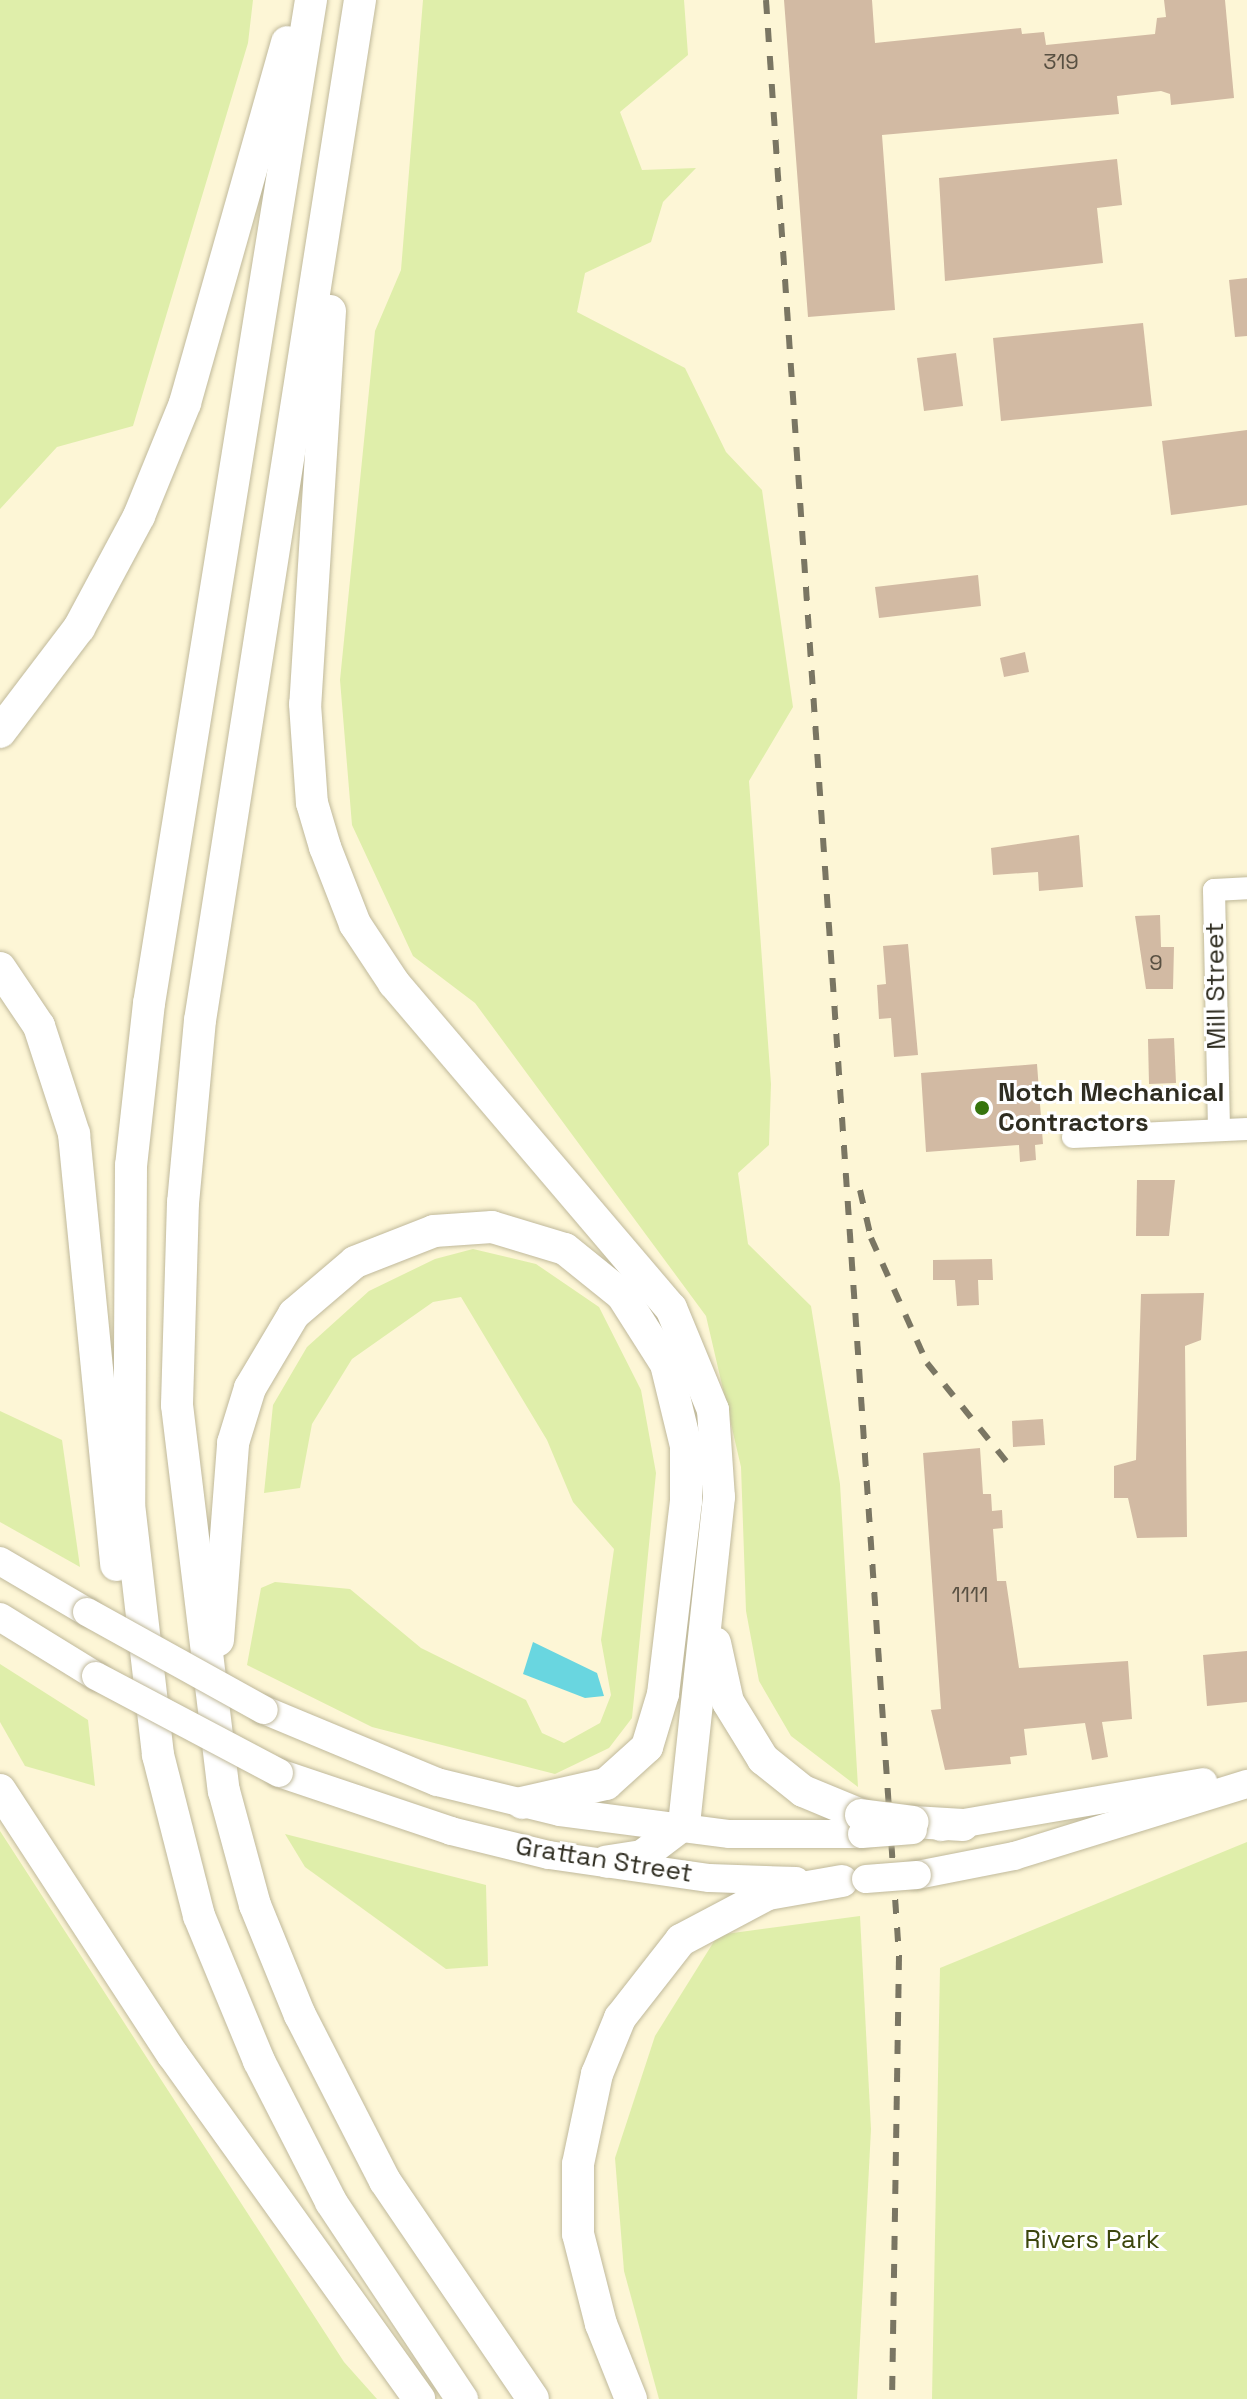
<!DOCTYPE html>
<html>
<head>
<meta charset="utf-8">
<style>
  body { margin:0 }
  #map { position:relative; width:1247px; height:2399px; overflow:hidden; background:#fdf6d6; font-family:"Space Grotesk",sans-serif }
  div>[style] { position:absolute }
  .green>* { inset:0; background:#dfeeaa }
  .water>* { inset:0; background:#69d6e0 }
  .building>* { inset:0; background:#d2baa3 }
  .roads { filter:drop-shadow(0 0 2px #c0b99b) drop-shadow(0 0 2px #c0b99b) }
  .minor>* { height:22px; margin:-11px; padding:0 11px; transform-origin:11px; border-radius:11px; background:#fff }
  .major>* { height:28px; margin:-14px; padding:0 14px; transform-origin:14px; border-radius:14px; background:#fff }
  .highway>* { height:32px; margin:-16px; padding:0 16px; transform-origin:16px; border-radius:16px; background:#fff }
  .rail>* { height:6px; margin-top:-3px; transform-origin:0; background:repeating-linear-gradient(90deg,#7a7663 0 14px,transparent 0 28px) }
  .bridges { filter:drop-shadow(0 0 2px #c0b99b) drop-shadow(0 0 2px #c0b99b) }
  .major-bridge>* { height:28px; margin:-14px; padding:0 14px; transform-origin:14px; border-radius:14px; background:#fff }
  .highway-bridge>* { height:32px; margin:-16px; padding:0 16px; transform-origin:16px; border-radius:16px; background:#fff }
  .dots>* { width:22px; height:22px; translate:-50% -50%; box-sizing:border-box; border:4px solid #fff; border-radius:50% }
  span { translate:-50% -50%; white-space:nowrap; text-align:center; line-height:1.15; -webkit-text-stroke:6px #fff; paint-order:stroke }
  .number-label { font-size:22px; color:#585042 }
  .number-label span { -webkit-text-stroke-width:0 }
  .street-label { font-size:26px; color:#2f2d21 }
  .poi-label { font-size:26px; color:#2f2d21; font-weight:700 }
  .left { translate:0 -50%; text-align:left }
  .park-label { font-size:26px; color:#3c460c }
</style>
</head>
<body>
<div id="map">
  <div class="green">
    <i style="clip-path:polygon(0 0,253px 0,248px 43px,133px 426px,57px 447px,0 509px)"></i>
    <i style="clip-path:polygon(423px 0,684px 0,688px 55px,620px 112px,642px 170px,696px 168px,663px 202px,651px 242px,585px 273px,577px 312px,685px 368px,726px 452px,762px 490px,793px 707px,749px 781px,771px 1084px,769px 1145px,738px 1173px,748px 1244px,811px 1306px,840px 1484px,858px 1787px,791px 1736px,759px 1681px,746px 1611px,741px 1467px,706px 1316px,475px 1003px,413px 956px,352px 825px,340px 680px,375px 331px,401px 270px)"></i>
    <i style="clip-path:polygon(473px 1249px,536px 1264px,599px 1307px,641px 1390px,656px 1473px,632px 1718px,609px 1748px,555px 1774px,372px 1727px,247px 1665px,261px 1588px,275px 1582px,350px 1589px,421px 1648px,526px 1700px,542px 1733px,564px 1743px,600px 1723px,611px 1695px,601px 1640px,614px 1549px,573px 1502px,547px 1440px,461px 1297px,433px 1302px,352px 1359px,312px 1424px,300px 1488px,264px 1493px,273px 1405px,307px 1347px,369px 1291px,435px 1259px)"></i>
    <i style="clip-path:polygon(0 1411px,62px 1440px,80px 1567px,0 1522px)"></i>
    <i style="clip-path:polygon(0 1664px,88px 1720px,95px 1786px,25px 1766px,0 1722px)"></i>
    <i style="clip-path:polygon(0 1831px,344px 2362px,377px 2399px,0 2399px)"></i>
    <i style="clip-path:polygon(285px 1834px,486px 1885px,488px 1966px,446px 1969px,305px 1867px)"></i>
    <i style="clip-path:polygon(1247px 1842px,1247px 2399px,932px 2399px,940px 1968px)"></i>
    <i style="clip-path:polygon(860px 1916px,871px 2129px,857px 2399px,659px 2399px,624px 2271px,615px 2158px,655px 2036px,718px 1935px)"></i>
  </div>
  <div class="water">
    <i style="clip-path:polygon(533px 1642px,597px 1673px,604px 1696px,585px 1698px,523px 1674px)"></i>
  </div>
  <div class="building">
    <i style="clip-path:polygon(784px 0,872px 0,875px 43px,1021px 28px,1022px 34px,1044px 32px,1046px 45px,1155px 34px,1157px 18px,1166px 17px,1164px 0,1225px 0,1234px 98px,1171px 105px,1170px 94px,1161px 91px,1117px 96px,1119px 114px,882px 135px,895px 310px,808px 317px)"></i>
    <i style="clip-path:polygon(1117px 159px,1122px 205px,1097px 208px,1103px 263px,945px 281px,939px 178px)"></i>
    <i style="clip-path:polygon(1247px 278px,1247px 336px,1235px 337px,1229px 280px)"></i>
    <i style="clip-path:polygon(1143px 323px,1152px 406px,1001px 421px,993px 338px)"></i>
    <i style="clip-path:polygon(956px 353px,963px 406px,924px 411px,917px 358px)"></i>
    <i style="clip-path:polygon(1247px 430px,1247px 505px,1171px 515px,1162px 441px)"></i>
    <i style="clip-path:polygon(978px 575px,981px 606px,879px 618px,875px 587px)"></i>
    <i style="clip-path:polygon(1025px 652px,1029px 672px,1004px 677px,1000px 658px)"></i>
    <i style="clip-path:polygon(1079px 835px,1083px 887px,1039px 891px,1038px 872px,993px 875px,991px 848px)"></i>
    <i style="clip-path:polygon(1160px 915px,1161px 947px,1174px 947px,1173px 989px,1146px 989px,1135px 916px)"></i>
    <i style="clip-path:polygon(908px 944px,918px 1055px,894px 1057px,891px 1018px,879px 1019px,877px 985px,886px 984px,883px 946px)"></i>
    <i style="clip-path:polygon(1174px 1038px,1176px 1083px,1149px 1084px,1148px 1039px)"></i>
    <i style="clip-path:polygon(1037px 1064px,1043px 1144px,1035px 1145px,1036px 1160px,1020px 1162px,1019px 1145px,926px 1152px,921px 1073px)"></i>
    <i style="clip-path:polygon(1137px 1180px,1175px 1180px,1169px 1236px,1136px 1236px)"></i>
    <i style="clip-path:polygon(992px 1259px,993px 1280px,978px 1280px,979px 1305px,957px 1306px,955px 1280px,933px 1280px,933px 1260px)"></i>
    <i style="clip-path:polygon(1204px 1293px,1201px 1340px,1185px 1346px,1187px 1537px,1137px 1538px,1128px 1498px,1114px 1498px,1114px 1466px,1136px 1460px,1141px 1294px)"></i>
    <i style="clip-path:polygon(1043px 1419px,1045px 1445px,1013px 1447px,1012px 1421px)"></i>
    <i style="clip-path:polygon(980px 1448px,983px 1494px,991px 1494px,992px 1511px,1002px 1510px,1003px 1528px,993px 1529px,997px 1581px,1006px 1581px,1019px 1668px,1128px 1661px,1132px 1719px,1102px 1722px,1108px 1757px,1092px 1760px,1085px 1723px,1024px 1729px,1027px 1755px,1010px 1757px,1011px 1764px,945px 1770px,931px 1710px,941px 1709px,923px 1453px)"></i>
    <i style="clip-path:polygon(1247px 1651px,1247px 1702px,1207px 1706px,1203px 1655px)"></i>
  </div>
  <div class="roads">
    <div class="minor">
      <i style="left:1219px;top:1129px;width:239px;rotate:-91.2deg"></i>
      <i style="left:1214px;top:890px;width:33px;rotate:-3deg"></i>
      <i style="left:1073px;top:1137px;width:174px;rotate:-2.6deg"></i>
    </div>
    <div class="major">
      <i style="left:0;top:1561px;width:101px;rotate:30.4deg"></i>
      <i style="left:0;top:1617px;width:113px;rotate:31.6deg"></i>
      <i style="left:264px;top:1710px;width:187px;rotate:22.6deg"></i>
      <i style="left:437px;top:1782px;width:127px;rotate:13.7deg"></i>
      <i style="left:560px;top:1812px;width:171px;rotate:7.4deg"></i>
      <i style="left:730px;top:1834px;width:132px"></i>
      <i style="left:279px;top:1773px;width:182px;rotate:18.6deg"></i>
      <i style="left:451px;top:1831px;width:101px;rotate:13.8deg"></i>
      <i style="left:549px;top:1855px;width:162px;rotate:8.2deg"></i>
      <i style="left:709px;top:1878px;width:87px;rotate:2deg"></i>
      <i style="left:941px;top:1827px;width:266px;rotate:-9.7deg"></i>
      <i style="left:917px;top:1875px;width:99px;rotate:-11.1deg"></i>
      <i style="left:1014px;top:1856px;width:244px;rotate:-17.2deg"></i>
    </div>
    <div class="highway">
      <i style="left:311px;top:0;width:1016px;rotate:99.17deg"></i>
      <i style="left:149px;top:1003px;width:163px;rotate:96.3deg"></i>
      <i style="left:131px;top:1165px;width:339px;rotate:90.3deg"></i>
      <i style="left:129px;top:1504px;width:253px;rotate:83.4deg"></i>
      <i style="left:158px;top:1755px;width:166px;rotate:75.7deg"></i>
      <i style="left:199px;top:1916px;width:157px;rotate:67.5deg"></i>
      <i style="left:259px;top:2061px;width:158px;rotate:62.9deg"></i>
      <i style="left:331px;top:2202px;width:237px;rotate:56.4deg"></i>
      <i style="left:360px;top:0;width:1032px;rotate:98.91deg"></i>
      <i style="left:200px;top:1020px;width:183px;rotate:95.3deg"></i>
      <i style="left:183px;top:1202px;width:203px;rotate:91.7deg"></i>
      <i style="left:177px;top:1405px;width:389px;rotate:83.1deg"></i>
      <i style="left:224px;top:1791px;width:118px;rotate:74.8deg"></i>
      <i style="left:255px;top:1905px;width:119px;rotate:67.8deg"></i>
      <i style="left:300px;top:2015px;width:186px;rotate:62.9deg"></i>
      <i style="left:385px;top:2181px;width:263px;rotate:55.8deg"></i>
      <i style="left:330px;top:311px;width:394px;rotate:93.6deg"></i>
      <i style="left:305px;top:704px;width:99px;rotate:86deg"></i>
      <i style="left:312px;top:803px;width:46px;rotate:73.5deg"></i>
      <i style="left:325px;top:847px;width:83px;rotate:68.7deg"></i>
      <i style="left:355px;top:924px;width:71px;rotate:56.5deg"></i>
      <i style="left:394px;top:983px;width:427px;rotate:49.6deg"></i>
      <i style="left:671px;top:1308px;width:110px;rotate:67.6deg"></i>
      <i style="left:713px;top:1410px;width:87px;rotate:86.1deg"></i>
      <i style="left:719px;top:1497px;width:329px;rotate:96.1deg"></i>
      <i style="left:684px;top:1824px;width:53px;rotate:142.7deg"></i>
      <i style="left:642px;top:1856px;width:36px;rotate:171deg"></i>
      <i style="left:0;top:732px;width:131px;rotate:-52.8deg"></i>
      <i style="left:79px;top:628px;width:127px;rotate:-61.8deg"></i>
      <i style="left:139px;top:516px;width:122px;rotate:-67.8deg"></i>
      <i style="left:185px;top:403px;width:375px;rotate:-74.2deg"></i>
      <i style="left:0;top:968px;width:70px;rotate:56.1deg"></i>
      <i style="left:39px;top:1026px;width:114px;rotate:72deg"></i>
      <i style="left:74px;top:1134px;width:433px;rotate:84.4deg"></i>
      <i style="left:218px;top:1640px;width:198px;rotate:-85.6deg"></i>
      <i style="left:233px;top:1443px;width:58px;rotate:-72.8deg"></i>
      <i style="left:250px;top:1388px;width:86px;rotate:-59.3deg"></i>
      <i style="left:294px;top:1314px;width:80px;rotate:-40.4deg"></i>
      <i style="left:355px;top:1262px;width:85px;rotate:-21.4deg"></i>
      <i style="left:434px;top:1231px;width:58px;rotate:-3.9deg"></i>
      <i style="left:492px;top:1227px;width:76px;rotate:16.8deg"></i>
      <i style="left:565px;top:1249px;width:73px;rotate:38.9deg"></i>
      <i style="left:622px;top:1295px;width:82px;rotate:57.5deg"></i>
      <i style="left:666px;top:1364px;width:84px;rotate:76.3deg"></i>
      <i style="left:686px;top:1446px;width:55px;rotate:90deg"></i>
      <i style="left:686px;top:1501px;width:194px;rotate:96.8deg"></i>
      <i style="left:663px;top:1694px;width:55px;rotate:106.8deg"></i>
      <i style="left:647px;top:1747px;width:55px;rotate:137.9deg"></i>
      <i style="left:606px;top:1784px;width:86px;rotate:167.3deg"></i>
      <i style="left:715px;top:1643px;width:60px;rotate:77.6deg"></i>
      <i style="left:728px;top:1702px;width:67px;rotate:58.4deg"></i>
      <i style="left:763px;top:1759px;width:51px;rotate:38.7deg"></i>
      <i style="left:803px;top:1791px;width:63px;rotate:22.5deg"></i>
      <i style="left:0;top:1790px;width:316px;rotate:56.9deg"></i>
      <i style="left:173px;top:2055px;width:423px;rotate:54.4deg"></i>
      <i style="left:913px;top:1822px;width:50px;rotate:3.4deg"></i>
      <i style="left:631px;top:2399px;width:81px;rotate:-111.8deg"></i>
      <i style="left:601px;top:2324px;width:93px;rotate:-104.3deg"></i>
      <i style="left:578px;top:2234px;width:70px;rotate:-90deg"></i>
      <i style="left:578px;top:2164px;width:92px;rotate:-78.1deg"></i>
      <i style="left:597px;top:2074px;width:61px;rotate:-67.7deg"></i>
      <i style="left:620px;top:2018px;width:99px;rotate:-52deg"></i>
      <i style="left:681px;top:1940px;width:98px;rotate:-27.9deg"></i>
      <i style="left:768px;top:1894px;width:75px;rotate:-10deg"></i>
    </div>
  </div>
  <div class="rail">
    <i style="left:766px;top:0;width:1961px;rotate:86.11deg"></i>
    <i style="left:899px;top:1956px;width:443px;rotate:90.9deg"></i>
    <i style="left:860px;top:1190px;width:49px;rotate:77.1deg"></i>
    <i style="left:871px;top:1238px;width:137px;rotate:65.9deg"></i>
    <i style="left:927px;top:1363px;width:134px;rotate:51.1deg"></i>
  </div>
  <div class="bridges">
    <div class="major-bridge">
      <i style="left:87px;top:1612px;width:202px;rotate:29deg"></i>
      <i style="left:96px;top:1676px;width:207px;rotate:27.9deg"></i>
      <i style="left:862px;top:1834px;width:51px;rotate:-4.5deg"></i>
      <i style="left:866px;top:1879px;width:51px;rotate:-4.5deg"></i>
    </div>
    <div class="highway-bridge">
      <i style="left:861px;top:1815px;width:52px;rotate:7.7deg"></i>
    </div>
  </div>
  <div class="dots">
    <i style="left:982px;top:1108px;background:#36740d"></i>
  </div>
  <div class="number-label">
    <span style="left:1061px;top:62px">319</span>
    <span style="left:1156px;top:963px">9</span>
    <span style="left:970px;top:1595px">1111</span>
  </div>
  <div class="street-label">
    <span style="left:1216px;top:986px;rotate:-91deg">Mill Street</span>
    <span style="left:604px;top:1860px;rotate:9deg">Grattan Street</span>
  </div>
  <div class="poi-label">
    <span class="left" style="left:998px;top:1108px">Notch Mechanical<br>Contractors</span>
  </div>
  <div class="park-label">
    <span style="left:1092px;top:2240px">Rivers Park</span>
  </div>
</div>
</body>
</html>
